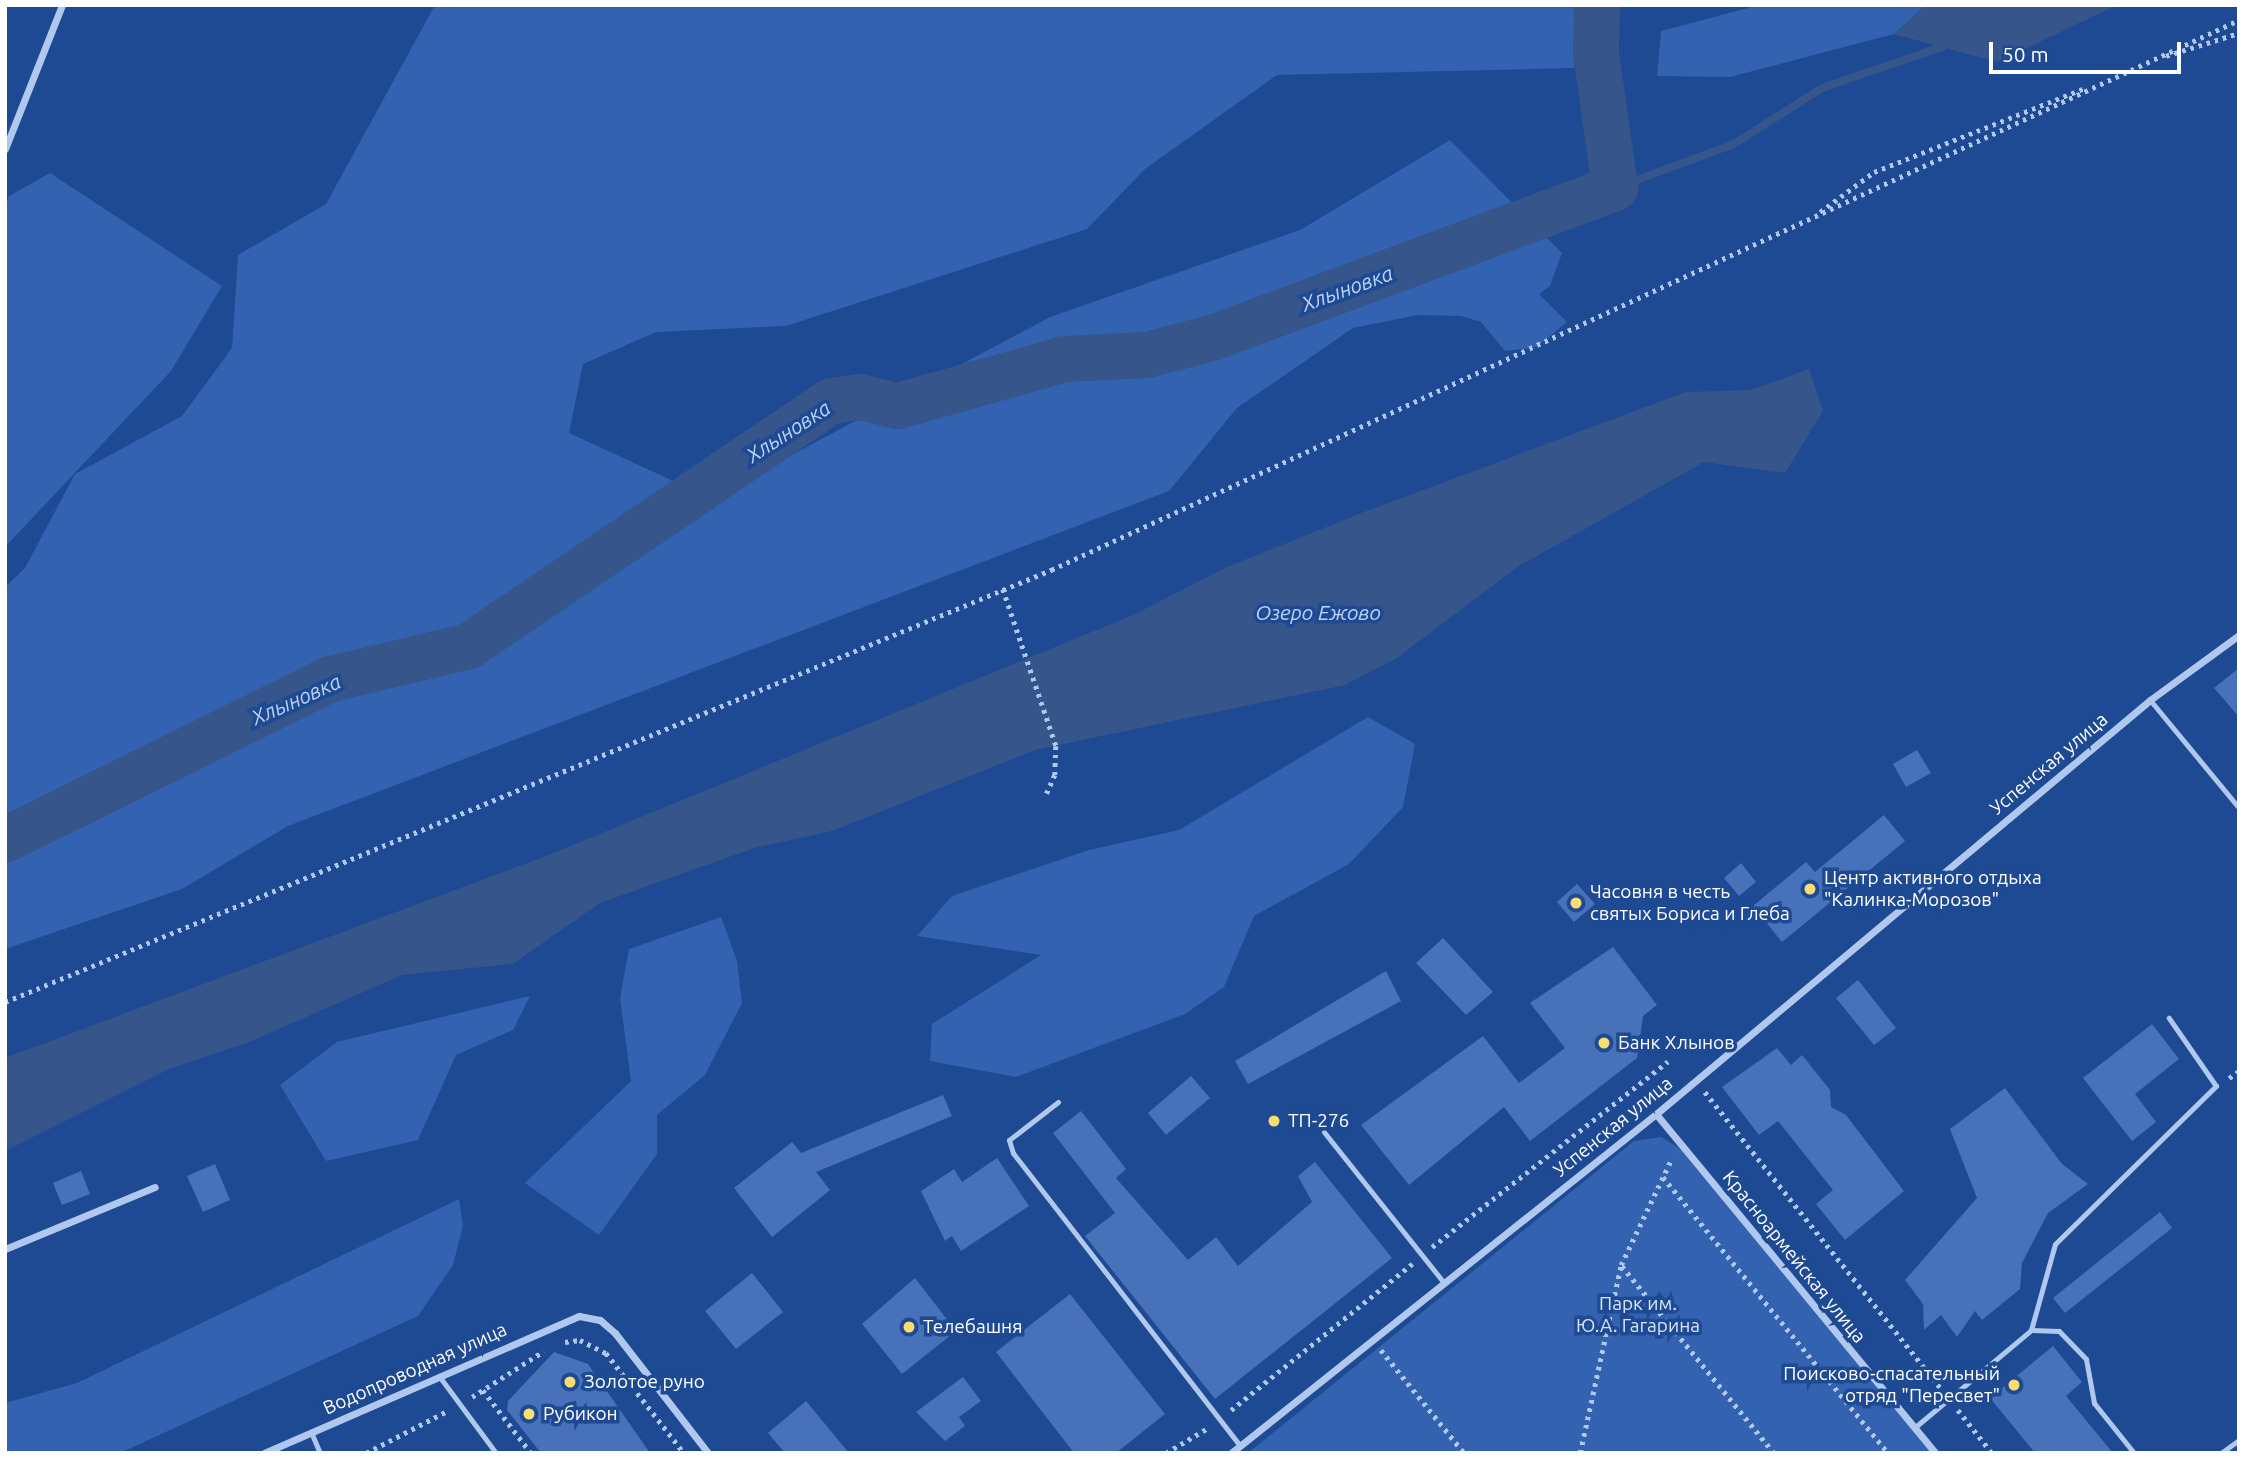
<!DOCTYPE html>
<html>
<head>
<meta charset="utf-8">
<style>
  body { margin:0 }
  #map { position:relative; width:2244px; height:1458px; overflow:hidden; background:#1e4993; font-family:Ubuntu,sans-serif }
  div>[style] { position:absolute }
  .green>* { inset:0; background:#3262b0 }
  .water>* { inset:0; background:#36558b }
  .stream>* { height:8px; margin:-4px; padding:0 4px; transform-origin:4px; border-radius:4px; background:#36558b }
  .river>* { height:46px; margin:-23px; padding:0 23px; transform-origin:23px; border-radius:23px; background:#36558b }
  .building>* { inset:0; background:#4772b9 }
  .path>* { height:4.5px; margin-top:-2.25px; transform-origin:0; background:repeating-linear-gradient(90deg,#b0c8ee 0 3.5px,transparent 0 8.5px) }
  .service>* { height:5px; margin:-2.5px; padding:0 2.5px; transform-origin:2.5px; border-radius:2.5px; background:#b0c8ee }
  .minor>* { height:7px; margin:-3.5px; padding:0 3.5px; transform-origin:3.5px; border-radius:3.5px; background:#b0c8ee }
  .dots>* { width:19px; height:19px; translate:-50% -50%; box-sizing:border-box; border:4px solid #1e4993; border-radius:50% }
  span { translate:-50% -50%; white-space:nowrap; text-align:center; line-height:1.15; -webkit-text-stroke:7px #1e4993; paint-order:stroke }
  .street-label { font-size:19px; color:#fff }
  .poi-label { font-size:19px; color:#fff }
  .left { translate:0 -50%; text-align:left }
  .right { translate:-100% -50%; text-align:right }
  .park-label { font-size:19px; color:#d6e4fa }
  .water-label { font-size:21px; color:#bcd2f5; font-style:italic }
  .frame { position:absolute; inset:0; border:7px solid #fff; pointer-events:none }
  .scale { position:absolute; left:1989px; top:42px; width:192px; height:32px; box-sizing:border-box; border:4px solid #fff; border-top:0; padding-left:9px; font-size:21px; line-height:24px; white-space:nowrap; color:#fff; -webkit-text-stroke:5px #1e4993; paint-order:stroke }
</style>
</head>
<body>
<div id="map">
  <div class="green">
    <i style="clip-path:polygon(435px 5px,1576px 5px,1574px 68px,1277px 75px,1145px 169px,1087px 229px,786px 326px,656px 332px,583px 364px,569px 433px,682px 485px,784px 459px,1050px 317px,1300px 230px,1450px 140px,1562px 253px,1550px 286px,1539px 294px,1567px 322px,1537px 347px,1505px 351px,1481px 322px,1461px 316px,1418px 315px,1353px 328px,1237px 408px,1169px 491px,288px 826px,182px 889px,5px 949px,5px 587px,25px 568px,75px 474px,182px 416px,232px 348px,238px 255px,326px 204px)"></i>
    <i style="clip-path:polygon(1759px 5px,1926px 5px,1894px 34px,1730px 77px,1657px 76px,1661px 31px)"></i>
    <i style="clip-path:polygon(50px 173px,222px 286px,171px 371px,5px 547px,5px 207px,9px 196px)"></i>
    <i style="clip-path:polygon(1368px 717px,1415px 744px,1403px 807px,1349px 864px,1254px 916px,1224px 987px,1185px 1014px,1016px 1077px,930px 1061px,932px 1024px,1041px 955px,917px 936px,952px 896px,1089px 850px,1179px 830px)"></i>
    <i style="clip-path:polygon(721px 917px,737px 961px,742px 1003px,705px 1075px,657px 1115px,657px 1154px,599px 1235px,525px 1183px,631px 1081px,620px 998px,629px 949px)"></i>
    <i style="clip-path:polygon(530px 996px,513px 1030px,456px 1055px,418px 1140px,326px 1161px,280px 1085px,337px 1042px)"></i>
    <i style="clip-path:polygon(1661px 1137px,1679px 1148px,1935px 1453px,1248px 1453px,1634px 1141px)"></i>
    <i style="clip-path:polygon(459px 1199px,463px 1226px,453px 1265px,418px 1316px,120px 1453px,5px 1453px,5px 1403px,77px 1383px)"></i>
  </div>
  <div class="water">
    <i style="clip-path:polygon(1926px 5px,2117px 5px,1997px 62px,1894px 34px)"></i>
    <i style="clip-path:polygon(1809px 369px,1823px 411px,1785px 473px,1704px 462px,1519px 566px,1397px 658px,1345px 685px,1035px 750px,832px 831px,754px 848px,600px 903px,513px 964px,402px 975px,249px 1042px,169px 1069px,5px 1151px,5px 1058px,541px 858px,1133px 615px,1227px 567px,1364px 512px,1686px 392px,1751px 390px)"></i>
  </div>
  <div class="stream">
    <i style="left:1615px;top:188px;width:127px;rotate:-20.3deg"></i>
    <i style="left:1734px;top:144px;width:104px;rotate:-32.5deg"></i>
    <i style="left:1822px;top:88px;width:127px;rotate:-18.9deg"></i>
  </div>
  <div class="river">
    <i style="left:5px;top:840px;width:364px;rotate:-26.3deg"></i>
    <i style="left:331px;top:679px;width:142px;rotate:-13.4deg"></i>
    <i style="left:469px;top:646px;width:437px;rotate:-34.1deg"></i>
    <i style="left:831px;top:401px;width:30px;rotate:-8deg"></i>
    <i style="left:861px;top:397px;width:38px;rotate:14deg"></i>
    <i style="left:898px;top:406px;width:173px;rotate:-15.7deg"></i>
    <i style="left:1065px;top:359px;width:82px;rotate:-2.8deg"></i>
    <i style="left:1147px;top:355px;width:67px;rotate:-14.7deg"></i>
    <i style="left:1212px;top:338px;width:430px;rotate:-20.4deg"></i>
    <i style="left:1615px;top:188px;width:137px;rotate:-98deg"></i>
    <i style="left:1596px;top:52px;width:47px;rotate:-88.8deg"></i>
  </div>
  <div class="building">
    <i style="clip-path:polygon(2239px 668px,2239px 717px,2214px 688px)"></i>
    <i style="clip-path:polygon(1917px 750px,1931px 773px,1906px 787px,1893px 764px)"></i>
    <i style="clip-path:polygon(1884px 815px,1905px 841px,1782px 942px,1753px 906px,1806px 862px,1815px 872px)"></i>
    <i style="clip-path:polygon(1741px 863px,1756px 882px,1739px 896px,1724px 878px)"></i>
    <i style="clip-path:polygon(1577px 884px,1595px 904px,1574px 922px,1557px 902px)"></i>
    <i style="clip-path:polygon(1443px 938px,1493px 992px,1466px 1015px,1416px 963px)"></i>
    <i style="clip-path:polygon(1613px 947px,1657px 1005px,1643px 1016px,1637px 1058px,1530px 1141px,1504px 1107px,1409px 1185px,1361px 1125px,1483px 1036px,1519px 1083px,1565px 1048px,1530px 1003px)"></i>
    <i style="clip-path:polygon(1386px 971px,1401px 1001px,1248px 1084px,1235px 1061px)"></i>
    <i style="clip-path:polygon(1858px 980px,1896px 1028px,1874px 1045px,1836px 998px)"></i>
    <i style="clip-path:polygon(2152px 1024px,2179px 1059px,2135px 1094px,2156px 1122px,2132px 1141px,2083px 1078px)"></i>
    <i style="clip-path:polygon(1777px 1048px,1791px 1065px,1802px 1055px,1830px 1090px,1831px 1107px,1846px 1115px,1904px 1191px,1845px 1240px,1816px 1204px,1833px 1190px,1778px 1121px,1759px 1135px,1722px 1087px)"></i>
    <i style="clip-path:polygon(1191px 1076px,1210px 1098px,1166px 1135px,1148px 1113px)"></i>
    <i style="clip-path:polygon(2005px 1088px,2062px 1164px,2088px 1184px,2048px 1213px,2022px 1263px,2020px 1289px,1982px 1320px,1975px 1311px,1957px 1337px,1941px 1315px,1924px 1330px,1923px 1304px,1905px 1280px,1977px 1198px,1950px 1129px)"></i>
    <i style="clip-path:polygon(943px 1095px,952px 1116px,816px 1172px,830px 1190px,772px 1237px,734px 1188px,792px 1142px,801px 1153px)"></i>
    <i style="clip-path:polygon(1081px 1111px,1126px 1169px,1116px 1178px,1188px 1260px,1216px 1237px,1238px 1266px,1312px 1202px,1298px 1176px,1315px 1162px,1392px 1258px,1215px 1399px,1085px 1236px,1115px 1213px,1053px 1133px)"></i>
    <i style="clip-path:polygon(997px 1158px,1029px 1206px,961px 1251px,952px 1236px,945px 1241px,921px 1191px,954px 1169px,962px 1182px)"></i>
    <i style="clip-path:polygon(215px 1164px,230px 1200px,203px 1212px,187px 1176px)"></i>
    <i style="clip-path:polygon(81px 1171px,90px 1194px,62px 1205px,53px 1183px)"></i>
    <i style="clip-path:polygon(2160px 1212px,2172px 1228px,2065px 1313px,2053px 1298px)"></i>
    <i style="clip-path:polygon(752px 1273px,783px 1312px,736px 1349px,705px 1311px)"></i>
    <i style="clip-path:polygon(915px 1278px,956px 1331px,902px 1374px,862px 1324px)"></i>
    <i style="clip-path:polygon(1070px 1294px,1165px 1414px,1116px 1453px,1074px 1453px,996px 1352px)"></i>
    <i style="clip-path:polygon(2053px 1346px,2082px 1382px,2066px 1396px,2113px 1453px,2035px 1453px,1990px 1398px)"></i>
    <i style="clip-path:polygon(554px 1352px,588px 1364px,650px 1453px,541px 1453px,507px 1410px,508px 1401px)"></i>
    <i style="clip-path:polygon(963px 1377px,981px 1401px,959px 1417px,965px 1426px,945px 1441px,916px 1412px)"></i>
    <i style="clip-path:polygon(806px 1401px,849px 1453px,785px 1453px,768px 1433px)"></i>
  </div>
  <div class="path">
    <i style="left:2166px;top:56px;width:77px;rotate:-17.5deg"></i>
    <i style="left:1820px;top:212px;width:67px;rotate:-36.5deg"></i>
    <i style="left:1874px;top:172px;width:225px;rotate:-21.7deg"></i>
    <i style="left:1003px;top:589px;width:166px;rotate:71.3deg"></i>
    <i style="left:1056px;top:746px;width:29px;rotate:92deg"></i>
    <i style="left:1055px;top:775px;width:24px;rotate:114deg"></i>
    <i style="left:5px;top:1002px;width:1132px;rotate:-22.44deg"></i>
    <i style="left:1051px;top:570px;width:1309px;rotate:-24.84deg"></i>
    <i style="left:2229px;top:1078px;width:12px;rotate:-35deg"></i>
    <i style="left:1705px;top:1092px;width:379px;rotate:51.5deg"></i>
    <i style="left:1663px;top:1177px;width:356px;rotate:50.8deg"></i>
    <i style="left:1432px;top:1247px;width:300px;rotate:-38.2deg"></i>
    <i style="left:1622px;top:1266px;width:241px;rotate:50.9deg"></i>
    <i style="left:565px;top:1342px;width:15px;rotate:-8deg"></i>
    <i style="left:580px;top:1340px;width:29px;rotate:27deg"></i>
    <i style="left:606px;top:1353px;width:127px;rotate:52deg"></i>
    <i style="left:1381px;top:1350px;width:132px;rotate:51.1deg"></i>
    <i style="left:483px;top:1390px;width:79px;rotate:52.7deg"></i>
    <i style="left:472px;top:1397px;width:85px;rotate:-32.6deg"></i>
    <i style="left:1231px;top:1410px;width:233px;rotate:-38.9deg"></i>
    <i style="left:1958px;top:1410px;width:55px;rotate:51.7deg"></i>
    <i style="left:366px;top:1453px;width:93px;rotate:-27.4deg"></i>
    <i style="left:1166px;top:1453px;width:49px;rotate:-30.8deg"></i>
    <i style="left:1580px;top:1453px;width:192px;rotate:-77.7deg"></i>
    <i style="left:1621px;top:1265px;width:119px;rotate:-64.5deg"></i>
  </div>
  <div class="service">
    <i style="left:2150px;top:700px;width:140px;rotate:50.5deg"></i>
    <i style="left:1058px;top:1102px;width:62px;rotate:142.2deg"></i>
    <i style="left:1009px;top:1140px;width:14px;rotate:73deg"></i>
    <i style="left:1013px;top:1153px;width:371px;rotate:52.2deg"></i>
    <i style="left:1324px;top:1132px;width:193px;rotate:51.5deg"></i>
    <i style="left:2031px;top:1330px;width:89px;rotate:-74.4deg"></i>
    <i style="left:2055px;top:1244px;width:226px;rotate:-44.5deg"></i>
    <i style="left:2216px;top:1086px;width:83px;rotate:-124.7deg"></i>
    <i style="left:439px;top:1376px;width:96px;rotate:53.5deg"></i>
    <i style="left:1914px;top:1428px;width:153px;rotate:-39.9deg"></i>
    <i style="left:2031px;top:1330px;width:28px;rotate:2deg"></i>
    <i style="left:2059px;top:1331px;width:39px;rotate:46deg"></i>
    <i style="left:2086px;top:1359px;width:45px;rotate:79.7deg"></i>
    <i style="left:2094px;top:1403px;width:64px;rotate:51.3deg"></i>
    <i style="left:311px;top:1432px;width:23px;rotate:67deg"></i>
    <i style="left:2221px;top:1453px;width:22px;rotate:-36deg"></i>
  </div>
  <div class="minor">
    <i style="left:5px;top:149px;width:155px;rotate:-68.4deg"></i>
    <i style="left:1656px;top:1114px;width:439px;rotate:50.5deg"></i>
    <i style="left:5px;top:1249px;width:162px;rotate:-22.5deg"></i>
    <i style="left:264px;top:1453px;width:344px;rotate:-23.5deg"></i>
    <i style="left:579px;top:1316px;width:21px;rotate:11deg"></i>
    <i style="left:600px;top:1320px;width:20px;rotate:41deg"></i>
    <i style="left:615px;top:1333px;width:152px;rotate:52.2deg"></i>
    <i style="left:1231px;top:1453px;width:544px;rotate:-38.58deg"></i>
    <i style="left:1656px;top:1114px;width:645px;rotate:-39.96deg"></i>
    <i style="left:2150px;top:700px;width:110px;rotate:-36.1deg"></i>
  </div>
  <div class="dots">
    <i style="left:1810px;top:889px;background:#fcde70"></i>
    <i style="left:1576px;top:903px;background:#fcde70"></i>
    <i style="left:1604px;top:1043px;background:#fcde70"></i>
    <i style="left:1274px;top:1121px;background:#fcde70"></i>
    <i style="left:909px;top:1327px;background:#fcde70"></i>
    <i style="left:570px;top:1382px;background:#fcde70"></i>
    <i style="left:2014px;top:1385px;background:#fcde70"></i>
    <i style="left:529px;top:1414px;background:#fcde70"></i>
  </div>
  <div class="street-label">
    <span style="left:2049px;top:764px;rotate:-40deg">Успенская улица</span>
    <span style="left:1613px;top:1127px;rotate:-39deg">Успенская улица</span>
    <span style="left:1794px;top:1257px;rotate:51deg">Красноармейская улица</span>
    <span style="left:415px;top:1369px;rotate:-24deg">Водопроводная улица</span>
  </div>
  <div class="poi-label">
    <span class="left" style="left:1824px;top:889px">Центр активного отдыха<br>"Калинка-Морозов"</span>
    <span class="left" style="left:1590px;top:903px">Часовня в честь<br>святых Бориса и Глеба</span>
    <span class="left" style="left:1618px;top:1043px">Банк Хлынов</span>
    <span class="left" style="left:1288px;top:1121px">ТП-276</span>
    <span class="left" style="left:923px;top:1327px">Телебашня</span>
    <span class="right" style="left:2000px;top:1385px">Поисково-спасательный<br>отряд "Пересвет"</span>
    <span class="left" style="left:584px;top:1382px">Золотое руно</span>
    <span class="left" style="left:543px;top:1414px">Рубикон</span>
  </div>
  <div class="park-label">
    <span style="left:1638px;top:1315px">Парк им.<br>Ю.А. Гагарина</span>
  </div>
  <div class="water-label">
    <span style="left:1347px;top:288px;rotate:-20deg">Хлыновка</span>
    <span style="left:788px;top:431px;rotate:-33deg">Хлыновка</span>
    <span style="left:1318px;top:612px">Озеро Ежово</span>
    <span style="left:296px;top:699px;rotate:-24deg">Хлыновка</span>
  </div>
  <div class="frame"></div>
  <div class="scale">50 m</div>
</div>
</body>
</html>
